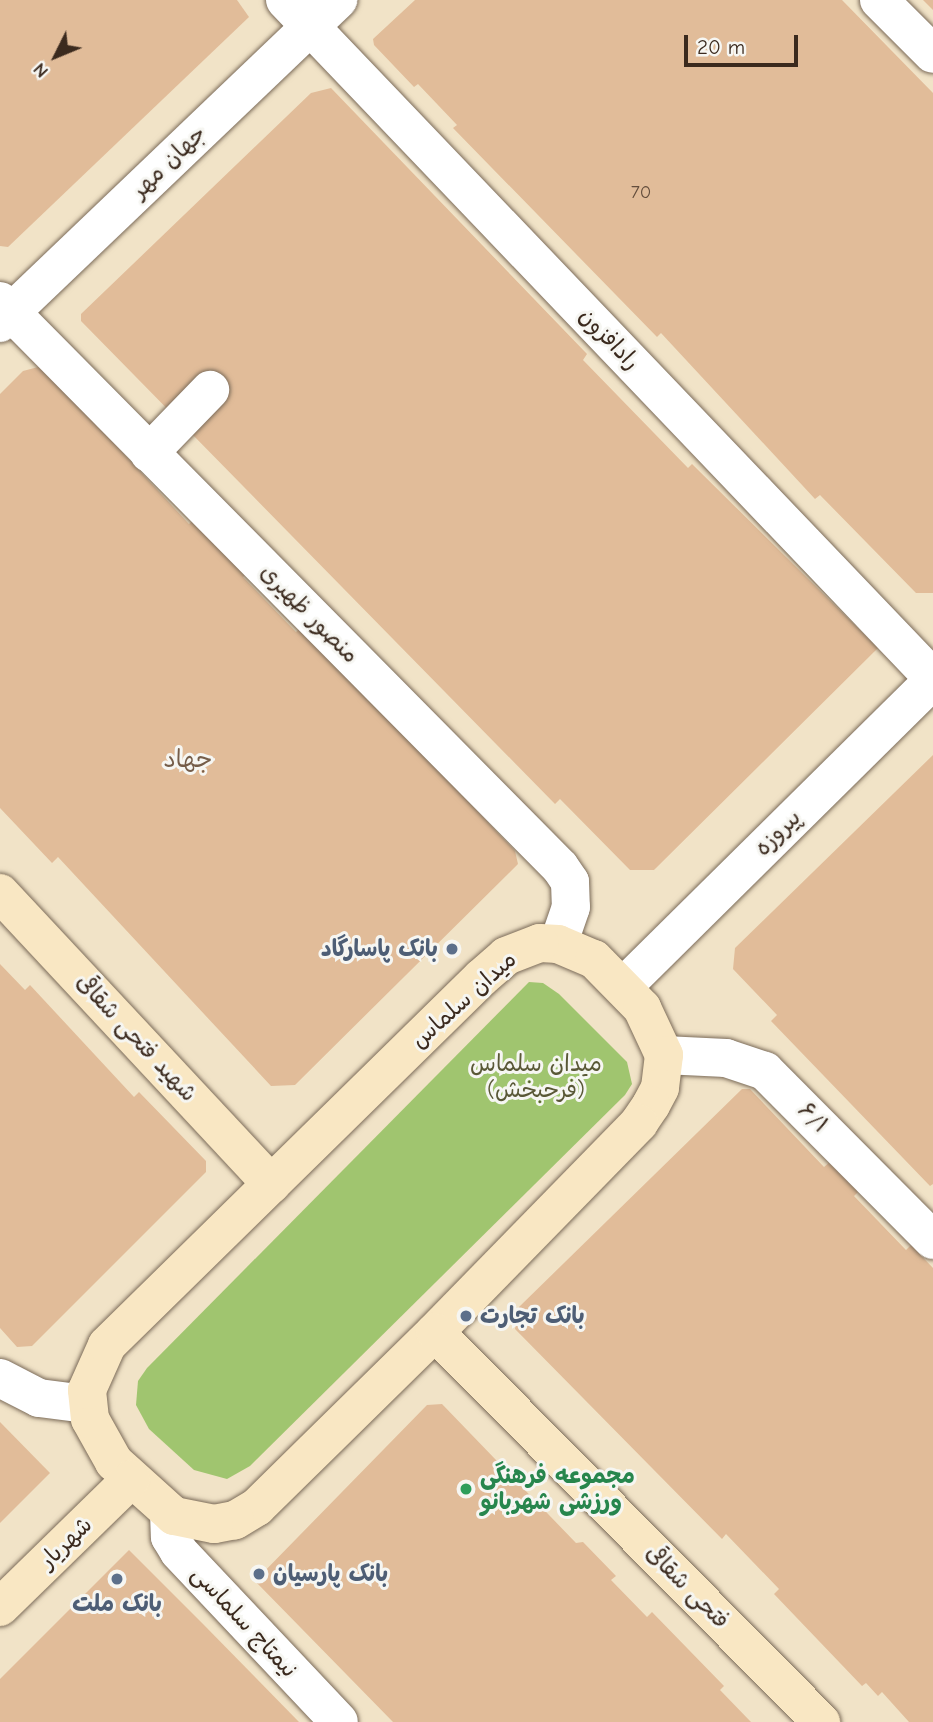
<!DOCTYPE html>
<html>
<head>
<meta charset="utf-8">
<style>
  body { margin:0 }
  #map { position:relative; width:933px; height:1722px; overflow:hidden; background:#f1e3c7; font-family:"Comic Neue","Playpen Sans Arabic",sans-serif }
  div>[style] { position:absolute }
  .green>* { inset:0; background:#a0c56f }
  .building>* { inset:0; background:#e1bc99 }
  .roads { filter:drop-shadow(0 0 2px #7b6b59) drop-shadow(0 0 2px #7b6b59) }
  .street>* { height:38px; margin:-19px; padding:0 19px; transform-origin:19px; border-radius:19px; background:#fff }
  .secondary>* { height:38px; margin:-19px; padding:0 19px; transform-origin:19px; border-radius:19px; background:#f9e7c3 }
  .dots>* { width:19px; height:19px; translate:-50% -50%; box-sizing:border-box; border:4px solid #f6f6f2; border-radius:50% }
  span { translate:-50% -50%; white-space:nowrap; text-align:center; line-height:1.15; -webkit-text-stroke:6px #f6f6f2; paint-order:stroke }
  .number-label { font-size:19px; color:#644e3d }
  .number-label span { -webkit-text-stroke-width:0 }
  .street-label { font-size:23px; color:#3b2a1e }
  .service-label { font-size:23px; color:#4e5e75; font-weight:700 }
  .right { translate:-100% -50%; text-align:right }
  .left { translate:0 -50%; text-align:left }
  .park-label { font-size:23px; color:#595836 }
  .leisure-label { font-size:23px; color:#27864d; font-weight:700 }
  .neighbourhood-label { font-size:24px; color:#755d49 }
  .north { position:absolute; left:21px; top:21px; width:70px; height:70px; -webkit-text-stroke:5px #f6f6f2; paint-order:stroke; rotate:227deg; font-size:19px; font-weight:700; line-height:28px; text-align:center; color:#3b2a1e }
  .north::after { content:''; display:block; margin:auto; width:24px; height:32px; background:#3b2a1e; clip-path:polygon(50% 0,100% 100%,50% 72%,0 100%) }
  .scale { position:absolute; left:684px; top:35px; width:114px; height:32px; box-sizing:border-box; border:4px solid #3b2a1e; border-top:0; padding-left:9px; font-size:21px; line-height:24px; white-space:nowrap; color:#3b2a1e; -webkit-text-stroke:5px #f6f6f2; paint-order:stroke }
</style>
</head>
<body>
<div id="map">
  <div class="green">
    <i style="clip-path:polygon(529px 982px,543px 983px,559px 994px,627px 1062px,632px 1084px,625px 1095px,250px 1466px,227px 1479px,194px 1470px,149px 1429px,136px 1405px,138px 1381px,147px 1368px)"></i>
  </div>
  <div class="building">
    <i style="clip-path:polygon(0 0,237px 0,249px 17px,8px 247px,0 246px)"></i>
    <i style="clip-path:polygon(415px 0,842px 0,933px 93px,933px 593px,916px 593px,820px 495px,815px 499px,661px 333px,657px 337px,453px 128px,457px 125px,418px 84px,414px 87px,374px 45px,373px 39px)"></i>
    <i style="clip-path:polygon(923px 0,933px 0,933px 10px)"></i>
    <i style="clip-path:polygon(331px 88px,587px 354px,583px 360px,688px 468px,692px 464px,878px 648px,654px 870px,630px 870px,560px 799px,555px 804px,81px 321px,81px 314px,311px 93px)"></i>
    <i style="clip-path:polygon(42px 366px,189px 524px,196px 518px,248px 573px,243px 577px,296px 632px,302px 626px,515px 851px,518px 864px,295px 1085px,271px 1086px,58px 857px,52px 863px,0 808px,0 394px,23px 371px)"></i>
    <i style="clip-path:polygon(933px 755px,933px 1184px,930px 1186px,771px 1021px,777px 1015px,733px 969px,735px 948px)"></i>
    <i style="clip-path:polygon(0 964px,25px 990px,30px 985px,134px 1097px,139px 1092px,206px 1161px,206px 1172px,32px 1346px,17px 1347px,0 1328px)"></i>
    <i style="clip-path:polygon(742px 1089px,750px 1089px,824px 1167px,831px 1161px,859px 1191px,854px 1196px,906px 1250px,911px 1245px,933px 1268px,933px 1722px,909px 1722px,882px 1692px,878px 1696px,866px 1683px,862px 1686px,774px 1594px,779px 1589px,726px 1534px,722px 1539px,515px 1329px,519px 1307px)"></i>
    <i style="clip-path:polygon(442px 1404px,576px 1543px,583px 1542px,616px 1576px,611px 1580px,647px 1617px,652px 1612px,724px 1686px,720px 1690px,751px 1722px,393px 1722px,255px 1581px,427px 1405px)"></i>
    <i style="clip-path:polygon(0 1422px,50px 1473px,0 1523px)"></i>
    <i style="clip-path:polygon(129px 1550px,203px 1624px,299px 1722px,0 1722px,0 1679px)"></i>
  </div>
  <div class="roads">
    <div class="street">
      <i style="left:285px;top:0;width:938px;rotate:46.3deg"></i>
      <i style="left:879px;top:0;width:76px;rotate:45deg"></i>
      <i style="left:0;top:301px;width:796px;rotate:45.31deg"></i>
      <i style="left:560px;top:867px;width:18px;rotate:56deg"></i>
      <i style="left:570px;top:882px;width:25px;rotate:88deg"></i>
      <i style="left:571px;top:907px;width:39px;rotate:109deg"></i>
      <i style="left:0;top:323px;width:468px;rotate:-43.7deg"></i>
      <i style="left:149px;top:453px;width:88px;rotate:-45.9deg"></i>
      <i style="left:624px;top:986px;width:435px;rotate:-44.7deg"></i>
      <i style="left:664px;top:1055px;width:62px;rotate:2.8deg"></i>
      <i style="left:726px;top:1058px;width:41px;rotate:18.4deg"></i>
      <i style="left:765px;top:1071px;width:238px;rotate:45.2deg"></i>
      <i style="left:0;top:1378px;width:44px;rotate:27.1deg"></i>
      <i style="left:39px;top:1398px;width:47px;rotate:7.3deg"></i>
      <i style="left:169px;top:1512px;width:25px;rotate:88deg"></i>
      <i style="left:170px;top:1537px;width:17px;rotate:59deg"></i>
      <i style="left:179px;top:1552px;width:233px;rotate:46.7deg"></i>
    </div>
    <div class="secondary">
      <i style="left:0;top:893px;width:398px;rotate:47deg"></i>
      <i style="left:540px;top:943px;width:18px;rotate:3deg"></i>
      <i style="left:558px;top:944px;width:39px;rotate:23deg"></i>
      <i style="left:594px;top:959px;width:69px;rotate:45.6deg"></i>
      <i style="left:642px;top:1008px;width:52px;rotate:64.9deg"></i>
      <i style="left:664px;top:1055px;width:33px;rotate:97deg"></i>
      <i style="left:660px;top:1088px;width:19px;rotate:118deg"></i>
      <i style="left:651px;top:1105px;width:22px;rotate:124deg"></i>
      <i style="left:639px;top:1123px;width:292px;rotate:134.3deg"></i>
      <i style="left:435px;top:1332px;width:250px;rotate:135.5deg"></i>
      <i style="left:257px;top:1507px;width:26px;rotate:149deg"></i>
      <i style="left:235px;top:1520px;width:21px;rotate:169deg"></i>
      <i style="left:214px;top:1524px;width:41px;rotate:-168.7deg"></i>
      <i style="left:174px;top:1516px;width:81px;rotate:-138deg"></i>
      <i style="left:114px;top:1462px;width:49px;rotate:-119.2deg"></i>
      <i style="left:90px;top:1419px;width:29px;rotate:-96deg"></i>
      <i style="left:87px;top:1390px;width:49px;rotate:-66deg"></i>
      <i style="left:107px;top:1345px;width:524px;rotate:-44.46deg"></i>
      <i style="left:481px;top:978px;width:33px;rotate:-41deg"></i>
      <i style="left:506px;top:956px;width:36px;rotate:-21deg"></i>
      <i style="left:435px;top:1332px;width:549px;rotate:45.3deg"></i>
      <i style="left:0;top:1607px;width:183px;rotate:-44.3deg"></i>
    </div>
  </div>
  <div class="dots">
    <i style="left:452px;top:949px;background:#5c6f8a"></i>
    <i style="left:466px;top:1316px;background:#5c6f8a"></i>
    <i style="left:466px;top:1489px;background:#2e9e5b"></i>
    <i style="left:259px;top:1574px;background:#5c6f8a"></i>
    <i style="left:117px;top:1579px;background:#5c6f8a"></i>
  </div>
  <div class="number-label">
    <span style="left:641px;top:193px">70</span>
  </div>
  <div class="street-label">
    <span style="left:169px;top:162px;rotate:-44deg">جهان مهر</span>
    <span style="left:609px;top:339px;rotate:46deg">رادافزون</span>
    <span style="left:309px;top:614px;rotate:45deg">منصور ظهیری</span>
    <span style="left:778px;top:833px;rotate:-45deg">پیروزه</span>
    <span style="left:464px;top:1000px;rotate:-42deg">میدان سلماس</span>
    <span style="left:136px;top:1038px;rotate:47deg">شهید فتحی شقاقی</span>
    <span style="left:813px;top:1118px;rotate:45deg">۶/۱</span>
    <span style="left:66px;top:1543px;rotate:-44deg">شهریار</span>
    <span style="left:687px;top:1587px;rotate:45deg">فتحی شقاقی</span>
    <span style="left:244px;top:1622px;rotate:47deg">نیمتاج سلماسی</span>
  </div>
  <div class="service-label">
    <span class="right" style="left:438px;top:949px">بانک پاسارگاد</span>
    <span class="left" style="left:480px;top:1316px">بانک تجارت</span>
    <span class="left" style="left:273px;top:1574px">بانک پارسیان</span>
    <span style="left:117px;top:1604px">بانک ملت</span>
  </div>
  <div class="park-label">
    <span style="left:536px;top:1077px">میدان سلماس<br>(فرحبخش)</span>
  </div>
  <div class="leisure-label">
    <span class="left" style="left:480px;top:1489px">مجموعه فرهنگی<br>ورزشی شهربانو</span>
  </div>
  <div class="neighbourhood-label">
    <span style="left:188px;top:760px">جهاد</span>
  </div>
  <div class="north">N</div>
  <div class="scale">20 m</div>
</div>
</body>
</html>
